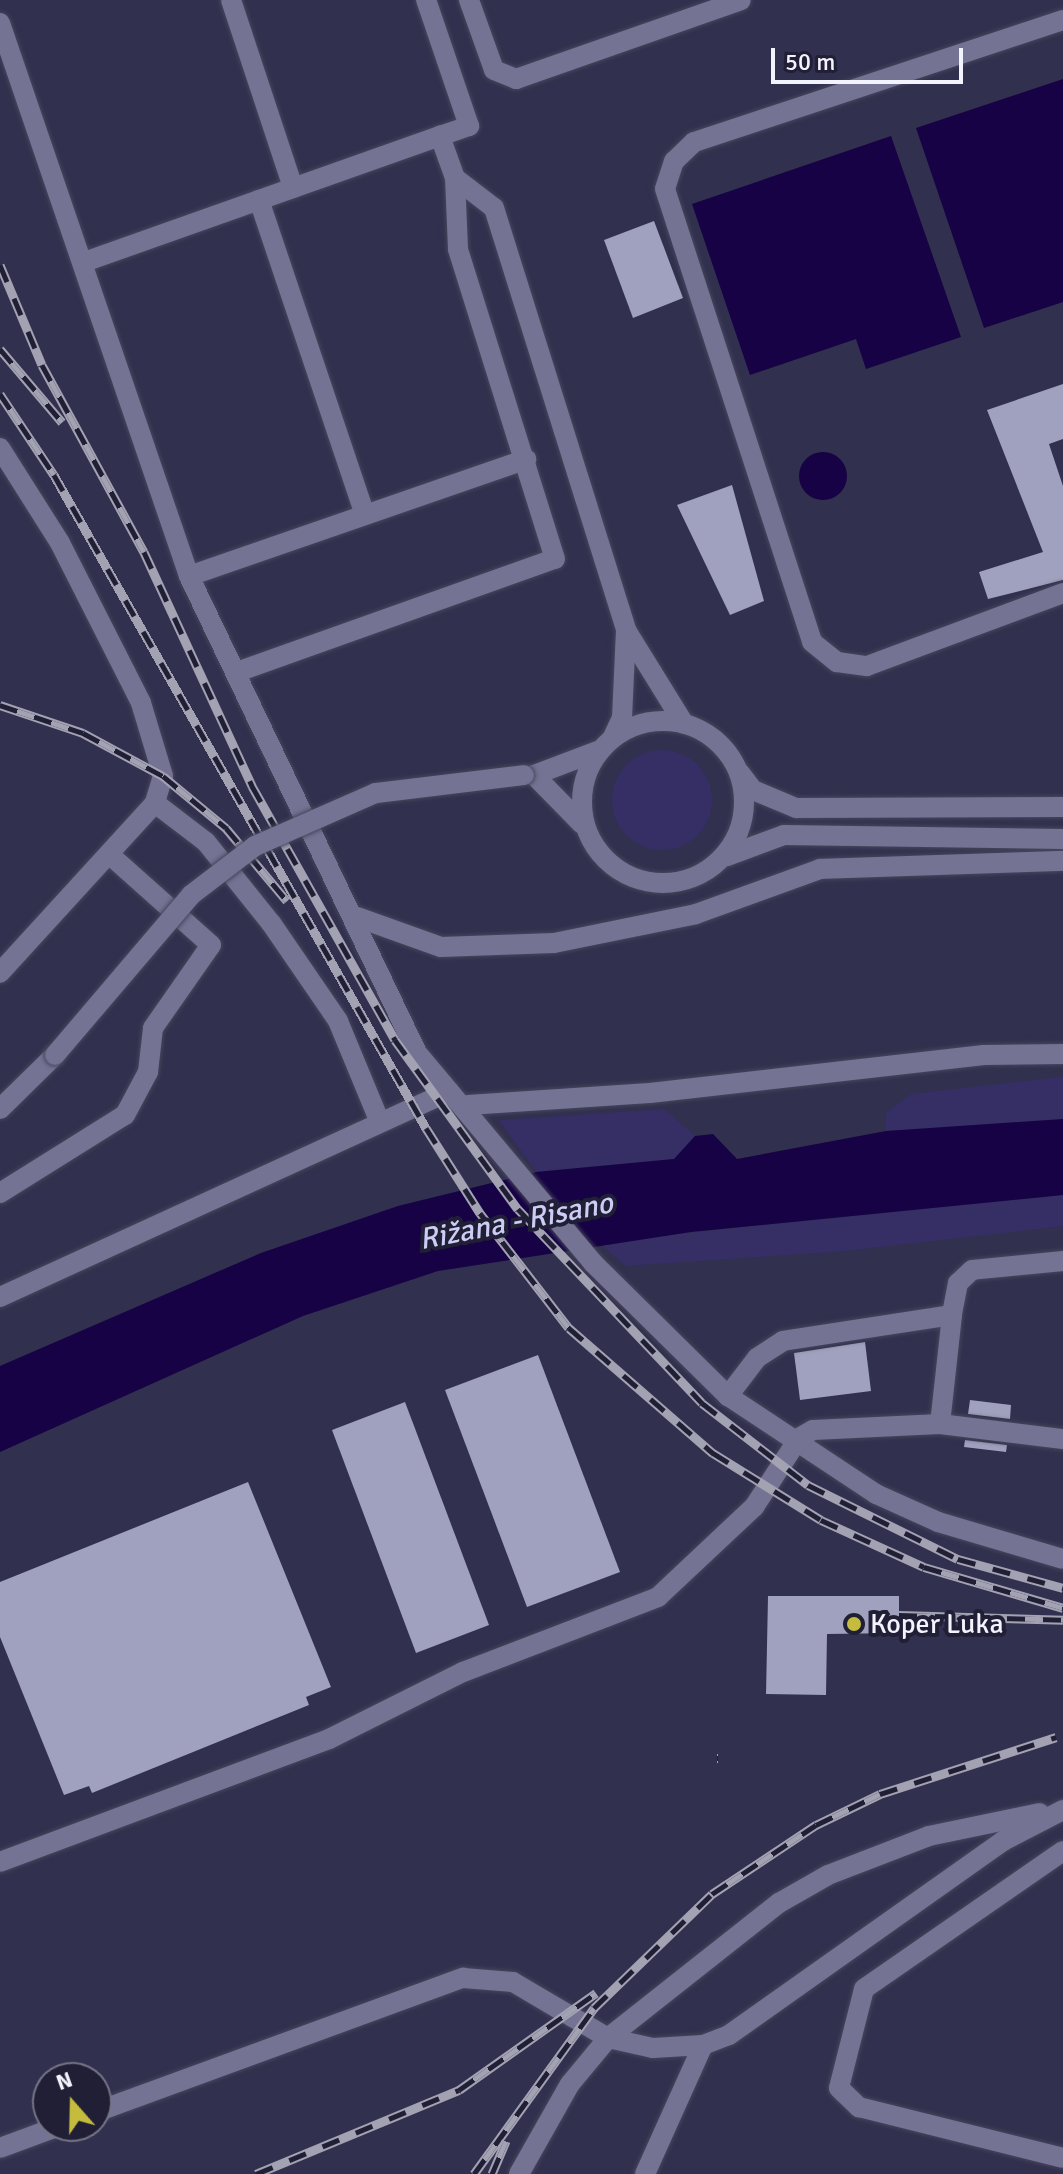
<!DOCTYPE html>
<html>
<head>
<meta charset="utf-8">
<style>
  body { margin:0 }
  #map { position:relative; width:1063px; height:2174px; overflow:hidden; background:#2a2941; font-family:Signika,sans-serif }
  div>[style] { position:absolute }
  .built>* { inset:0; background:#31304e }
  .green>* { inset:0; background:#352f66 }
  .round { border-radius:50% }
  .water>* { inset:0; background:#160244 }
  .building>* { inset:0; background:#a0a1be }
  .roads { filter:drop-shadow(0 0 2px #46455b) drop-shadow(0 0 2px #46455b) }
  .minor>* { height:20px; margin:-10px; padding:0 10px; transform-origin:10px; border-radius:10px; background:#747394 }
  .minor>.ring { margin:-10px; padding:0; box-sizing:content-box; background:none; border:20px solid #747394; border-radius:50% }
  .rail>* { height:9px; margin-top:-4.5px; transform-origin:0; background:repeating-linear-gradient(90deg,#201f36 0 18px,#a2a2b2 0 36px); box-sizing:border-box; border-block:2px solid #a2a2b2 }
  .bridges { filter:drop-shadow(0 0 2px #46455b) drop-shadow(0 0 2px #46455b) }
  .minor-bridge>* { height:20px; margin:-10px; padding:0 10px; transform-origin:10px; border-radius:10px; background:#747394 }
  .dots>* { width:22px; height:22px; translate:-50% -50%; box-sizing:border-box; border:4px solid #201f36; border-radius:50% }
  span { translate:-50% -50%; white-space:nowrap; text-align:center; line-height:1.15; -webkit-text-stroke:8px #201f36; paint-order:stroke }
  .poi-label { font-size:28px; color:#f3f3fd }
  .left { translate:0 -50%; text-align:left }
  .water-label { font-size:30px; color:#ccccf4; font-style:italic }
  .north { position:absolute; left:32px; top:2062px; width:80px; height:80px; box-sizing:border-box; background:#201f36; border:2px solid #747486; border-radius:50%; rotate:340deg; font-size:22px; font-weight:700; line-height:32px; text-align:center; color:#f3f3fd }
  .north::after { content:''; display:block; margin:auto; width:28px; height:36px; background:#c5bc3d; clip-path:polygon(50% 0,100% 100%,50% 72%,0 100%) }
  .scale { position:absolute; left:771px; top:48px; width:192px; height:36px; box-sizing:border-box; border:4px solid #f3f3fd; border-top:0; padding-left:10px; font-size:24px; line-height:28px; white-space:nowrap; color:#f3f3fd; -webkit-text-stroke:6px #201f36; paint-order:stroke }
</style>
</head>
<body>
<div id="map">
  <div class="built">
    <i style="clip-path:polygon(evenodd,0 0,1063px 0,1063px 2174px,0 2174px,0 0,48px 2078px,96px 2078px,96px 2126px,48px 2126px,48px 2078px)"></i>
  </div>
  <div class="green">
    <i class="round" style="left:612px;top:750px;width:100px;height:100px"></i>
    <i style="clip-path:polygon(1063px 1077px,1063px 1119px,886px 1131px,886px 1113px,911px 1094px)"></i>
    <i style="clip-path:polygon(664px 1109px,695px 1136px,674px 1159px,536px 1172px,499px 1120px)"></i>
    <i style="clip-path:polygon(1063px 1195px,1063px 1226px,845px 1251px,626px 1266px,598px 1242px)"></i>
  </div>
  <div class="water">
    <i style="clip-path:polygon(1063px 79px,1063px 302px,984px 328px,916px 128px)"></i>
    <i style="clip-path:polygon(891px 136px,961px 337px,866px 369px,856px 339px,750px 375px,692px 204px)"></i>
    <i class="round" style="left:799px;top:452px;width:48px;height:48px"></i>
    <i style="clip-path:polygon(1063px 1119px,1063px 1195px,691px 1232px,438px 1271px,303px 1316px,0 1452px,0 1366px,261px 1253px,398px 1206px,536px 1172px,674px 1159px,695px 1136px,713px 1134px,737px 1159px,886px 1131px)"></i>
  </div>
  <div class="building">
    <i style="clip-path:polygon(654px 221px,683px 298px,633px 318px,604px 240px)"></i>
    <i style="clip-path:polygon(1063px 384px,1063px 439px,1049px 444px,1063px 486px,1063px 580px,988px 599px,979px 572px,1043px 552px,987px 410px)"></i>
    <i style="clip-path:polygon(732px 485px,764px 601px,730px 615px,677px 505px)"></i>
    <i style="clip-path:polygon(865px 1342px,871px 1391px,800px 1400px,794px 1353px)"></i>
    <i style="clip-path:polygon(538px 1355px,620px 1572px,527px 1607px,445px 1390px)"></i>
    <i style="clip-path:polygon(970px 1400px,1011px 1405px,1010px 1419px,968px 1414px)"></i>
    <i style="clip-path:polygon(405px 1402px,489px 1625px,416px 1653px,332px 1430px)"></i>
    <i style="clip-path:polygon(965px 1440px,1007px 1445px,1006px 1452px,964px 1447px)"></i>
    <i style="clip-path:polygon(248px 1482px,331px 1687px,306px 1697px,309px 1705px,92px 1793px,89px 1786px,64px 1795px,0 1637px,0 1582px)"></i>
    <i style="clip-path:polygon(768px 1596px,899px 1596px,899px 1633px,827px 1634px,826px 1695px,766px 1694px)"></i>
  </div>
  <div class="roads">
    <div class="minor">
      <i style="left:231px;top:0;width:198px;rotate:71.7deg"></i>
      <i style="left:469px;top:0;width:74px;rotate:70.3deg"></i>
      <i style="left:494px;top:70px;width:24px;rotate:22deg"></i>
      <i style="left:516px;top:79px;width:238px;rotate:-19.3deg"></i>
      <i style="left:1063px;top:20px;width:389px;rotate:161.7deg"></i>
      <i style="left:694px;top:142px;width:28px;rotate:136deg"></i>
      <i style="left:674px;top:161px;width:29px;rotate:108deg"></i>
      <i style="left:665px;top:189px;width:476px;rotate:72deg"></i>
      <i style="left:812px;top:642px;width:32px;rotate:39deg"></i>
      <i style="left:837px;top:662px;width:30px;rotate:8deg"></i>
      <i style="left:867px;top:666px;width:209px;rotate:-20.4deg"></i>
      <i style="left:0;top:23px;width:584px;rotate:71.13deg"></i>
      <i style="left:189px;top:576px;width:529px;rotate:64.45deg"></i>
      <i style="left:417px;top:1053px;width:274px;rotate:50deg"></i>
      <i style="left:593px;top:1263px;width:190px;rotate:44.6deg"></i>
      <i style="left:455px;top:178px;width:49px;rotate:37.6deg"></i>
      <i style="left:494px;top:208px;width:442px;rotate:72.6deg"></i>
      <i style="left:259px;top:200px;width:332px;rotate:71.4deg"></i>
      <i style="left:84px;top:262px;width:378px;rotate:-19.5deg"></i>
      <i style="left:0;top:448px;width:112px;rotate:57.7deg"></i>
      <i style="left:60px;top:543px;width:179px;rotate:63.1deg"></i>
      <i style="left:141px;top:703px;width:76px;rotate:73.2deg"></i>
      <i style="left:163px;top:776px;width:28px;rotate:107deg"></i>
      <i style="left:155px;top:803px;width:230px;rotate:132.4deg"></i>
      <i style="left:189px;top:576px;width:357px;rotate:-19.1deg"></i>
      <i style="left:237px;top:672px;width:337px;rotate:-19.6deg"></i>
      <i style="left:555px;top:559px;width:325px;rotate:-107.4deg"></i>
      <i style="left:458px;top:249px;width:71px;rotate:-92.4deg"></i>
      <i style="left:455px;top:178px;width:45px;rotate:-109.7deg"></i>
      <i style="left:440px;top:136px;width:31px;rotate:-19deg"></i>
      <i style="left:469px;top:126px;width:133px;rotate:-108.8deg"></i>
      <i class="ring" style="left:582px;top:721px;width:142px;height:142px"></i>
      <i style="left:613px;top:737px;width:21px;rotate:-65deg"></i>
      <i style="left:622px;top:718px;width:88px;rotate:-87.4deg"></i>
      <i style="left:626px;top:630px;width:110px;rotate:58.3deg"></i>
      <i style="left:740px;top:773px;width:21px;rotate:53deg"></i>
      <i style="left:753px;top:790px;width:47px;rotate:22.7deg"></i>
      <i style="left:796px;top:808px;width:267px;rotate:-0.2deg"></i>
      <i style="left:155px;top:803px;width:64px;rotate:37.4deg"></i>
      <i style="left:206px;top:842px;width:104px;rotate:51.3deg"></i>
      <i style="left:271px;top:923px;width:119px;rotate:55.6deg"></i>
      <i style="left:338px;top:1021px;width:107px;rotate:67.5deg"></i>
      <i style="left:582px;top:824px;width:69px;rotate:-134.4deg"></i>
      <i style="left:534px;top:775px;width:71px;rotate:-20.7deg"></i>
      <i style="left:727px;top:856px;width:61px;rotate:-20.2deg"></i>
      <i style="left:784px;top:835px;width:279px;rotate:0.8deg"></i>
      <i style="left:357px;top:917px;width:89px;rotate:19.7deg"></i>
      <i style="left:441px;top:947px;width:113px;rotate:-2deg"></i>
      <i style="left:554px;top:943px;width:145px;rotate:-11.5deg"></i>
      <i style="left:696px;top:914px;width:132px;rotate:-19.9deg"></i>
      <i style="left:820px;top:869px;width:243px;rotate:-1.9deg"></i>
      <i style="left:468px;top:1105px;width:182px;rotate:-3.8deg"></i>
      <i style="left:650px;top:1093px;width:336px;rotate:-6.5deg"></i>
      <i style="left:984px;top:1055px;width:79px;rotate:-0.7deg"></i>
      <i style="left:0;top:1109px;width:77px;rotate:-44.5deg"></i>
      <i style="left:0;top:1193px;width:147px;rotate:-32deg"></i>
      <i style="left:125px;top:1115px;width:49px;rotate:-61.9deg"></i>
      <i style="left:148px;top:1072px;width:44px;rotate:-83.5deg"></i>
      <i style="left:153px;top:1028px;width:101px;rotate:-55.1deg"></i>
      <i style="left:211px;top:945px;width:137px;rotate:-138.3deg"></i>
      <i style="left:1063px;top:1261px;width:91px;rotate:174.4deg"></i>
      <i style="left:972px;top:1270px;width:19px;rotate:137deg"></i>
      <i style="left:958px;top:1283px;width:33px;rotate:101deg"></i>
      <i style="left:952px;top:1315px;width:171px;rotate:171.3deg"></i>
      <i style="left:783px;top:1341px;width:31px;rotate:147deg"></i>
      <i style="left:757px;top:1358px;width:48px;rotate:127.3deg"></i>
      <i style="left:728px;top:1396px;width:178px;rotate:33.5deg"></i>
      <i style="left:876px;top:1494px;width:68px;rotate:24.3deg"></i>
      <i style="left:938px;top:1522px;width:130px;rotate:16.5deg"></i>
      <i style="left:0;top:1297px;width:494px;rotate:-24.6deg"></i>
      <i style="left:940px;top:1424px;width:110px;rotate:-83.7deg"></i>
      <i style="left:1063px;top:1851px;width:242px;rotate:145.3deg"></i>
      <i style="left:864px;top:1989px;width:102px;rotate:104.2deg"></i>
      <i style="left:839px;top:2088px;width:28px;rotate:44deg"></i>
      <i style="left:859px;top:2107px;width:210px;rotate:14deg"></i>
      <i style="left:0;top:1862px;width:351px;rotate:-20.5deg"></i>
      <i style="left:329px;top:1739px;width:150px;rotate:-26.6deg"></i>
      <i style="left:463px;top:1672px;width:209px;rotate:-21deg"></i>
      <i style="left:658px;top:1597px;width:132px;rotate:-43.2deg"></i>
      <i style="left:754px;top:1507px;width:82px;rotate:-56.9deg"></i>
      <i style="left:799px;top:1438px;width:16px;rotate:-30deg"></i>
      <i style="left:813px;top:1430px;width:127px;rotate:-2.7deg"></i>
      <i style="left:940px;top:1424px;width:124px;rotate:7deg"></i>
      <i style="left:96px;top:2112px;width:391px;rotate:-20.1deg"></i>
      <i style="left:463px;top:1978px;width:50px;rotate:4.6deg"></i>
      <i style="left:513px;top:1982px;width:110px;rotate:30.5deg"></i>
      <i style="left:608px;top:2038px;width:46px;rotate:12.5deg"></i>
      <i style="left:653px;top:2048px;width:50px;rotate:-3.4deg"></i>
      <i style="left:703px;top:2045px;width:28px;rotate:-21deg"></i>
      <i style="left:729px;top:2035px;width:336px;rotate:-35.3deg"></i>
      <i style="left:1003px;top:1841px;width:68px;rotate:-27.3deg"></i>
      <i style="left:0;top:2148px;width:63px;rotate:-20.4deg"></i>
      <i style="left:519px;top:2174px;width:103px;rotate:-60.5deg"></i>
      <i style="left:570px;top:2084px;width:60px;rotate:-50.4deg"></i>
      <i style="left:608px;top:2038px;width:218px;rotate:-38.3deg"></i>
      <i style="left:779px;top:1903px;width:56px;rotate:-29.7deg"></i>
      <i style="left:828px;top:1875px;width:108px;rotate:-21.1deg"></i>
      <i style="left:929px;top:1836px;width:113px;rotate:-11.7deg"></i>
      <i style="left:645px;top:2174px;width:141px;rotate:-65.8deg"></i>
    </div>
  </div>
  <div class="rail">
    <i style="left:0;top:265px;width:108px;rotate:67.2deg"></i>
    <i style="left:42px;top:365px;width:213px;rotate:61.4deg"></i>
    <i style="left:144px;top:552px;width:258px;rotate:65.2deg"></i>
    <i style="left:252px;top:786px;width:291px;rotate:60.6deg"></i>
    <i style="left:395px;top:1040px;width:209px;rotate:54deg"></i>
    <i style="left:518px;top:1209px;width:267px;rotate:46.5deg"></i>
    <i style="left:702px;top:1403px;width:134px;rotate:37.7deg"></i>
    <i style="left:808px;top:1485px;width:167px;rotate:26.3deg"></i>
    <i style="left:958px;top:1559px;width:109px;rotate:15.4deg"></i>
    <i style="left:0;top:349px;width:96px;rotate:49.7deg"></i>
    <i style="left:0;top:394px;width:97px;rotate:56.3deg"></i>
    <i style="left:54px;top:475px;width:752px;rotate:60.33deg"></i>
    <i style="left:426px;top:1128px;width:101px;rotate:57.6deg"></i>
    <i style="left:480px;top:1213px;width:145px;rotate:52.3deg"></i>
    <i style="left:569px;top:1328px;width:191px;rotate:41deg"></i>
    <i style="left:713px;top:1453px;width:127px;rotate:31.8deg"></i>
    <i style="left:821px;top:1520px;width:113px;rotate:24.5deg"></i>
    <i style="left:924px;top:1567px;width:145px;rotate:16.4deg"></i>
    <i style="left:0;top:705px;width:88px;rotate:18.6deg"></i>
    <i style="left:83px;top:733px;width:91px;rotate:28.3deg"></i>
    <i style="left:163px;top:776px;width:82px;rotate:39.5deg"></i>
    <i style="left:226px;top:828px;width:95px;rotate:50.1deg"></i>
    <i style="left:899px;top:1615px;width:164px;rotate:1.7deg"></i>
    <i style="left:717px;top:1758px;width:1px"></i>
    <i style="left:256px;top:2174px;width:220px;rotate:-22.5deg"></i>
    <i style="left:459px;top:2090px;width:168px;rotate:-35.3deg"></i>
    <i style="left:474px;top:2174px;width:205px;rotate:-54.1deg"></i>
    <i style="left:594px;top:2008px;width:164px;rotate:-44deg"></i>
    <i style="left:712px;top:1894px;width:125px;rotate:-33.6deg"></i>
    <i style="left:816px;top:1825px;width:71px;rotate:-25.8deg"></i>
    <i style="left:880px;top:1794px;width:185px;rotate:-17.9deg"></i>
    <i style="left:492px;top:2174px;width:36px;rotate:-67deg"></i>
  </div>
  <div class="bridges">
    <div class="minor-bridge">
      <i style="left:55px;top:1055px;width:210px;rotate:-49.6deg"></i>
      <i style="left:191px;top:895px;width:81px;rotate:-37.4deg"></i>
      <i style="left:255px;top:846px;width:132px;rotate:-23.7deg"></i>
      <i style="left:376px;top:793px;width:149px;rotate:-6.9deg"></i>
    </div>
  </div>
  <div class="dots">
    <i style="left:854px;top:1624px;background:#c5bc3d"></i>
  </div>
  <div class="poi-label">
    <span class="left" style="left:870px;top:1624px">Koper Luka</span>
  </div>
  <div class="water-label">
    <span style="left:516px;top:1222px;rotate:-11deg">Rižana - Risano</span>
  </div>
  <div class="north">N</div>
  <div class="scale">50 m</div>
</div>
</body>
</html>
